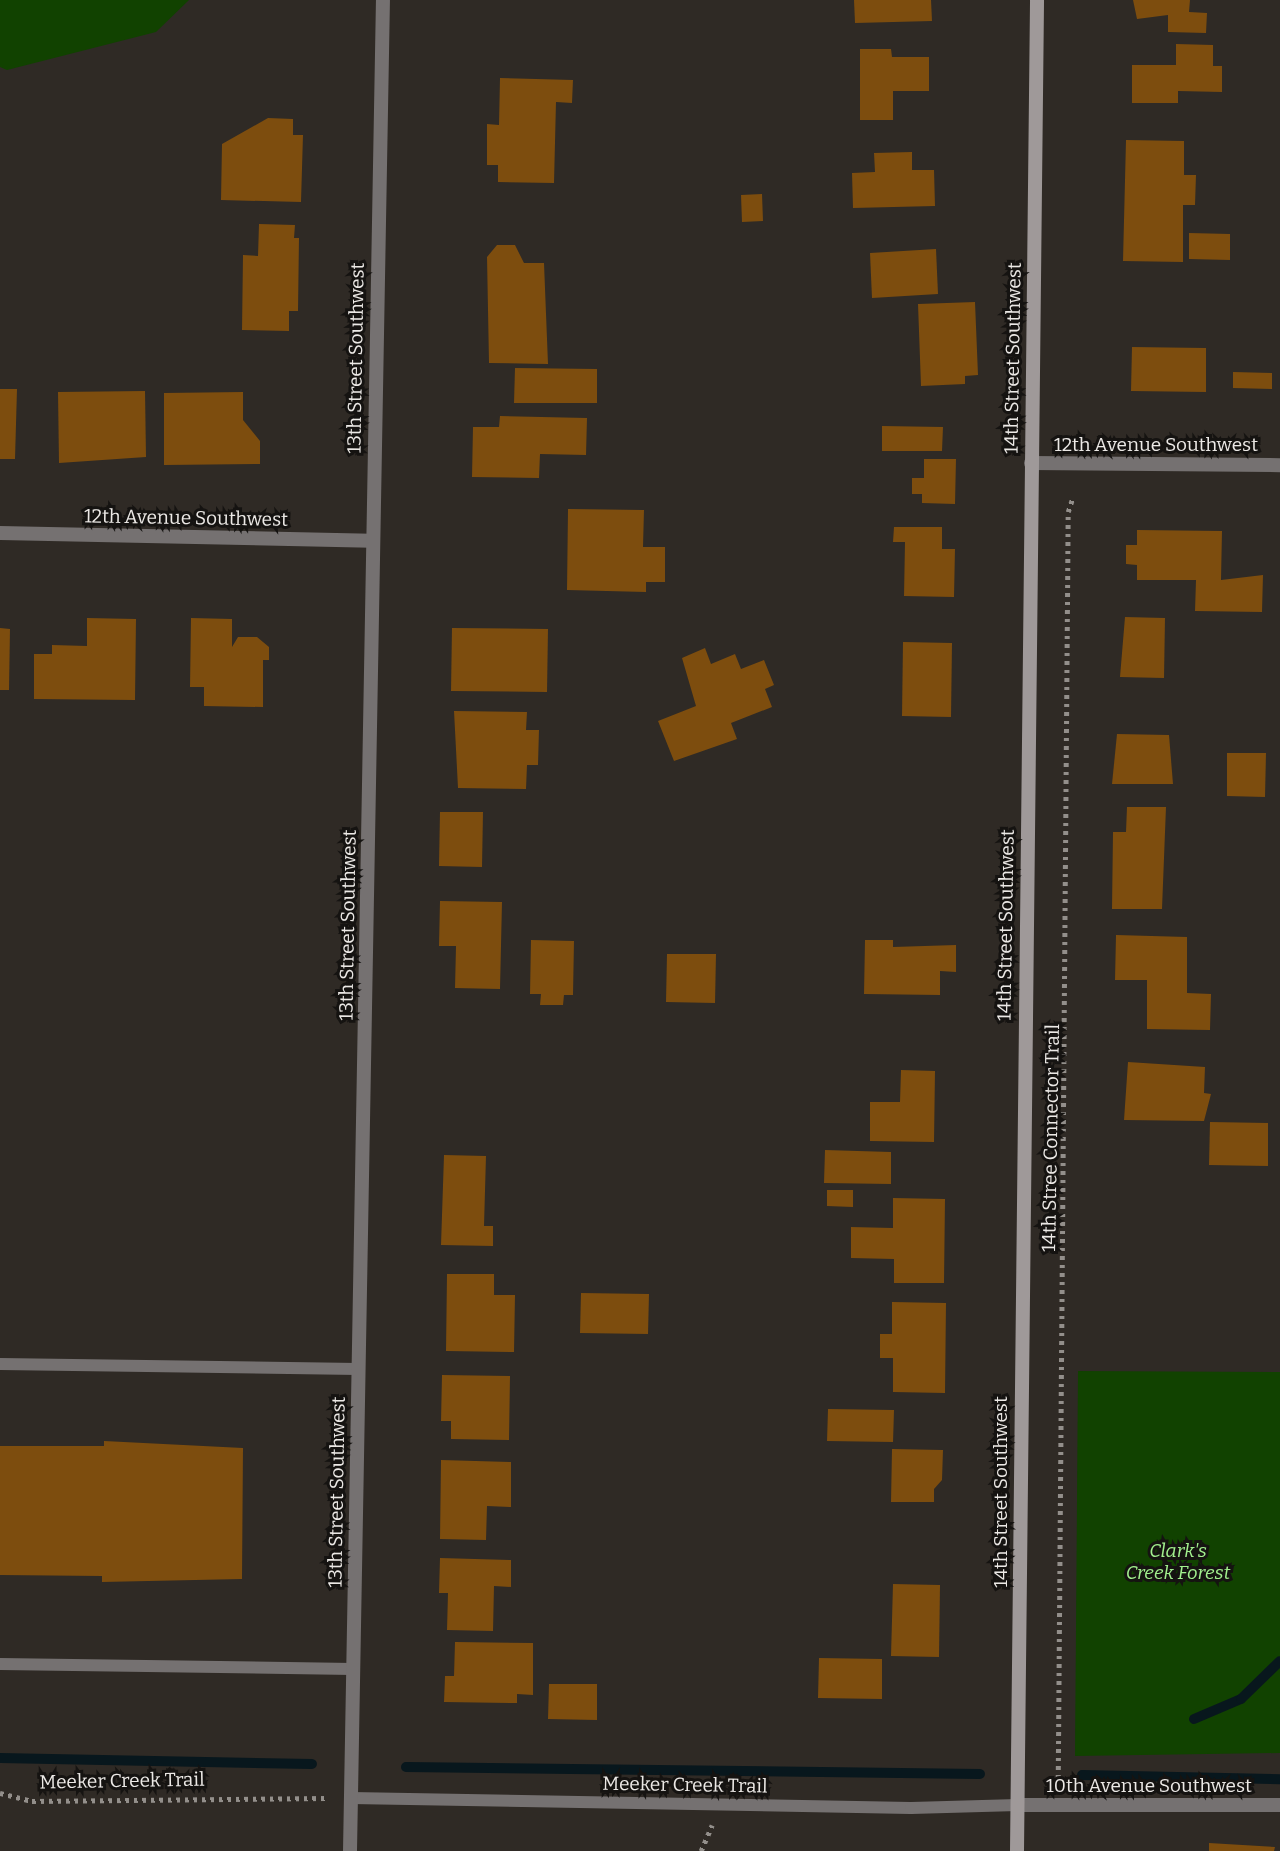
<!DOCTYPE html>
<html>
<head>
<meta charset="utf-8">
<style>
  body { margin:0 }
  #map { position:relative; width:1280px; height:1851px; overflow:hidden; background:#2f2a25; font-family:Bitter,serif }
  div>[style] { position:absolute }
  .green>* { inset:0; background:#114200 }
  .stream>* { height:10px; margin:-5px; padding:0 5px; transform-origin:5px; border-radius:5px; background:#08171d }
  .building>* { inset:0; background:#7d4d0e }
  .path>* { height:4.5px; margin-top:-2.25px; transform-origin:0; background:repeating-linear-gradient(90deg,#938f8b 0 3.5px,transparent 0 8.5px) }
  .lane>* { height:12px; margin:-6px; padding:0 6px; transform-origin:6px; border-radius:6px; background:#757171 }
  .street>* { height:14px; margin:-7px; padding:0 7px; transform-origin:7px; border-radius:7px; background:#757171 }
  .secondary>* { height:14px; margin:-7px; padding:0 7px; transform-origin:7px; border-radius:7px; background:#9f9999 }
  span { translate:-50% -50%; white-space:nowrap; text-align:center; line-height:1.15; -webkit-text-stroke:6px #151311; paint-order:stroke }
  .street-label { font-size:19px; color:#ece9e6 }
  .park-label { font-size:19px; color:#a2f08e; font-style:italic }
</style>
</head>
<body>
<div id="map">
  <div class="green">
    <i style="clip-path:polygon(0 0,189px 0,156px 32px,7px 70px,0 67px)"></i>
    <i style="clip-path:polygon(1078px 1371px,1280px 1372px,1280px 1753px,1075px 1756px)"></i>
  </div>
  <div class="stream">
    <i style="left:1194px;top:1719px;width:51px;rotate:-23.1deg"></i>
    <i style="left:1241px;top:1699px;width:54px;rotate:-44.3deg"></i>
    <i style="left:0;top:1758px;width:312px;rotate:1.1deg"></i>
    <i style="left:406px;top:1767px;width:574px;rotate:0.7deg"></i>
    <i style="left:1082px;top:1775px;width:198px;rotate:1.2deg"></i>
  </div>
  <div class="building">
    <i style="clip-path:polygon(854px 0,931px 0,932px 21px,855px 23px)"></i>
    <i style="clip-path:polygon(1133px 0,1190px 0,1189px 12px,1207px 13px,1206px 33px,1168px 32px,1168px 15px,1137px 19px)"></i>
    <i style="clip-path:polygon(1176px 44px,1213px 45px,1213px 66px,1222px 66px,1222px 92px,1178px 91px,1178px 103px,1132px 103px,1132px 65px,1176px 65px)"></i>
    <i style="clip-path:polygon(860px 49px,891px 49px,892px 57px,929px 57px,929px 91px,893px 91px,893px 120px,860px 120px)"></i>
    <i style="clip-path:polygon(500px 78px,573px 80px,572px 103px,556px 102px,554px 183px,498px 182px,498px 165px,487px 165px,487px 124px,499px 125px)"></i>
    <i style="clip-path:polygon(268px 118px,293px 119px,293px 135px,303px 135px,301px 202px,221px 200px,222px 144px)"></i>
    <i style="clip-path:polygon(1126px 140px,1184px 141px,1184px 175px,1196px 175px,1195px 205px,1183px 205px,1183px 262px,1123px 261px)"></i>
    <i style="clip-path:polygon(912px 152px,912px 170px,934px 170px,935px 206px,853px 208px,852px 173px,875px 172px,874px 153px)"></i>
    <i style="clip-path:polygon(762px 194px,763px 221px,742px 222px,741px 195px)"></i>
    <i style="clip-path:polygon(259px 224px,295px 225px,294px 238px,299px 238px,298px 311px,289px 311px,289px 331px,242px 330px,243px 255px,258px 256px)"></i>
    <i style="clip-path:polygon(1189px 233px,1230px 234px,1230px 260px,1189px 259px)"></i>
    <i style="clip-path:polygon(497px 245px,515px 245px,524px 263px,544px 263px,548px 364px,489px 363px,487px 257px)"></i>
    <i style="clip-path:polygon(936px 249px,938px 294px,872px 298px,870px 253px)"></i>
    <i style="clip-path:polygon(975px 302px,978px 375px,965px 376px,965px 384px,921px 386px,918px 304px)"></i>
    <i style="clip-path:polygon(1132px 347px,1206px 348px,1206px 392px,1131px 391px)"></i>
    <i style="clip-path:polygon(515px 368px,597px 369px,597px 403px,514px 403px)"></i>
    <i style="clip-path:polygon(1233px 372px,1272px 373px,1272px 389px,1233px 388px)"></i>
    <i style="clip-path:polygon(0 389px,17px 389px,15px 459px,0 459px)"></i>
    <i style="clip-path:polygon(145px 391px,146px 457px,59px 463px,58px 392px)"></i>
    <i style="clip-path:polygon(243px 392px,243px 420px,260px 441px,260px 464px,164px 465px,164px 393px)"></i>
    <i style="clip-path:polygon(500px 416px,587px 418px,586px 455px,540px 454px,539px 478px,472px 477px,473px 427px,499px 427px)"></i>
    <i style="clip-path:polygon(882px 426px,943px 427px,942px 451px,882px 451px)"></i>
    <i style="clip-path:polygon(924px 459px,956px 459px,955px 504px,922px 503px,922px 494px,912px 494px,912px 478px,924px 478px)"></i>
    <i style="clip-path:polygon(568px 509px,644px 510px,643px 547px,665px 547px,665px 582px,646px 582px,646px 592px,567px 590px)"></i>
    <i style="clip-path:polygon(894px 527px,942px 527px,942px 549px,955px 549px,954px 597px,904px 596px,905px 542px,893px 542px)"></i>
    <i style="clip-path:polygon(1137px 530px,1222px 531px,1221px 580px,1263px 575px,1262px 612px,1195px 611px,1196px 580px,1137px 580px,1137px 565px,1126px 564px,1126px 545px,1137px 545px)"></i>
    <i style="clip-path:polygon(1125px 617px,1165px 618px,1164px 678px,1120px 677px)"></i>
    <i style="clip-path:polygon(87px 618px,136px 619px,135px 700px,34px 699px,34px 654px,52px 654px,52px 645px,87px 646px)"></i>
    <i style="clip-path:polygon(191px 618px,232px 619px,232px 647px,238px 637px,257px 637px,269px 647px,269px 660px,263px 660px,263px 707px,204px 706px,204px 687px,190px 687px)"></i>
    <i style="clip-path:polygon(0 628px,10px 629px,9px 690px,0 690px)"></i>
    <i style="clip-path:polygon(452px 628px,548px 629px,547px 692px,451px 691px)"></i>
    <i style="clip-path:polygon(903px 642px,952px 643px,951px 717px,902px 716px)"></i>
    <i style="clip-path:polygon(705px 648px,711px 664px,735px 654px,741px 669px,764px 660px,774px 685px,765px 689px,772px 707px,731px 723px,737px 739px,674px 761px,658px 721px,696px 706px,682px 658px)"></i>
    <i style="clip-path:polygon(454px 711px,527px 712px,526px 730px,539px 730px,538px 765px,527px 765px,526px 789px,458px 788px)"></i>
    <i style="clip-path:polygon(1117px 734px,1169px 735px,1173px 784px,1112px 784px)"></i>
    <i style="clip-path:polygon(1227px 753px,1266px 753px,1265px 797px,1227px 796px)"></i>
    <i style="clip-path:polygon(1127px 807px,1166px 807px,1162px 909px,1112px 909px,1113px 832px,1126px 832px)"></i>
    <i style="clip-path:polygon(440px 812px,483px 812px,482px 867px,439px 866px)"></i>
    <i style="clip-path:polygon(440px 901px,502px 902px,500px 989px,455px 988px,456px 946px,439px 946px)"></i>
    <i style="clip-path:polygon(1116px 935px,1187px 937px,1187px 993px,1211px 994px,1210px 1030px,1147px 1029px,1147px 980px,1115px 980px)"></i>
    <i style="clip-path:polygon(531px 940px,574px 941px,573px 995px,564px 995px,563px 1005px,540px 1005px,541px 994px,530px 994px)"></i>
    <i style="clip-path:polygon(865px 940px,893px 940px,893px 947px,956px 945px,956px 972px,940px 971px,940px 995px,864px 994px)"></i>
    <i style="clip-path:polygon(667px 954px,716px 954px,715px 1003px,666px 1002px)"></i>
    <i style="clip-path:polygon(1128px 1062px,1205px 1067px,1204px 1093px,1211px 1094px,1204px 1121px,1124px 1120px)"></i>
    <i style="clip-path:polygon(901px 1070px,935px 1071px,934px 1142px,870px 1141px,870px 1102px,900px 1102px)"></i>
    <i style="clip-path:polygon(1210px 1122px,1268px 1123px,1268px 1166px,1209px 1165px)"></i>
    <i style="clip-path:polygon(825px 1150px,891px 1152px,891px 1184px,824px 1183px)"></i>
    <i style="clip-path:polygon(444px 1155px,486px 1156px,484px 1226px,493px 1226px,493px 1246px,441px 1245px)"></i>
    <i style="clip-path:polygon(827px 1190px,853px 1190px,853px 1207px,827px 1206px)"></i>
    <i style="clip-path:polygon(893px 1198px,945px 1199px,944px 1283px,894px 1283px,894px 1259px,851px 1258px,851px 1227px,893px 1228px)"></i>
    <i style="clip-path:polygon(447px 1274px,494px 1274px,494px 1295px,515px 1295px,514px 1352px,446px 1351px)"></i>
    <i style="clip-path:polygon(581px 1293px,649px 1294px,648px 1334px,580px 1333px)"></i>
    <i style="clip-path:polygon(892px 1302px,946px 1303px,945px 1393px,893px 1392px,893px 1358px,880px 1358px,880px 1334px,892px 1334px)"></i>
    <i style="clip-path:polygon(442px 1375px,510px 1376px,509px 1440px,451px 1439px,451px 1421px,441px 1421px)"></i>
    <i style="clip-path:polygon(828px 1409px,894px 1410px,893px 1442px,827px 1441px)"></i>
    <i style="clip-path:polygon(104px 1441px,243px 1448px,242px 1579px,102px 1582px,102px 1576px,0 1575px,0 1446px,104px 1446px)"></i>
    <i style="clip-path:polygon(892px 1449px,943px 1450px,942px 1480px,934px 1489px,934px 1502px,891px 1502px)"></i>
    <i style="clip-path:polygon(441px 1460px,511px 1462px,511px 1507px,487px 1506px,486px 1540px,440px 1539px)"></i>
    <i style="clip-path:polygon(440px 1558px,511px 1560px,511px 1587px,494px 1586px,493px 1631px,447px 1630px,448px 1593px,439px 1593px)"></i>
    <i style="clip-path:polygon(893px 1584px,940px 1585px,939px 1657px,891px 1656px)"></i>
    <i style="clip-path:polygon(455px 1642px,533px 1643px,533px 1695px,517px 1694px,517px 1703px,444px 1702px,445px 1676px,454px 1676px)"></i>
    <i style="clip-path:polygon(819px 1658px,882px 1659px,882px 1699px,818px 1698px)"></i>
    <i style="clip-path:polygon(549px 1684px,597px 1684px,597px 1720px,548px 1719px)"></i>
    <i style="clip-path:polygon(1209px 1843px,1275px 1847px,1274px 1851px,1209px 1851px)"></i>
  </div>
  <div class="path">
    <i style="left:1058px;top:1778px;width:1266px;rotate:-89.55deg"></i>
    <i style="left:1068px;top:512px;width:13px;rotate:-72deg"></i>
    <i style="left:0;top:1793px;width:33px;rotate:14deg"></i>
    <i style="left:32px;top:1801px;width:295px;rotate:-0.6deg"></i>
    <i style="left:701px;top:1851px;width:28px;rotate:-67deg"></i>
  </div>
  <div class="lane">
    <i style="left:0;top:1364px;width:358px;rotate:0.8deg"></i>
    <i style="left:0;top:1664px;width:353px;rotate:0.8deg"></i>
    <i style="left:351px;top:1798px;width:560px;rotate:1.02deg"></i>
    <i style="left:911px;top:1808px;width:107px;rotate:-1.6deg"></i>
  </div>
  <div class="street">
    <i style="left:1031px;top:463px;width:249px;rotate:0.5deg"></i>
    <i style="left:0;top:533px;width:371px;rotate:1.2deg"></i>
    <i style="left:1018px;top:1805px;width:262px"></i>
    <i style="left:350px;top:1851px;width:1851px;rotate:-88.98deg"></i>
  </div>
  <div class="secondary">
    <i style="left:1017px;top:1851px;width:1851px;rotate:-89.38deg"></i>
  </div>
  <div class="street-label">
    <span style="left:356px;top:358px;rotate:-89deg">13th Street Southwest</span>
    <span style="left:1013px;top:358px;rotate:-89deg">14th Street Southwest</span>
    <span style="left:1156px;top:445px">12th Avenue Southwest</span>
    <span style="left:186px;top:518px;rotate:1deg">12th Avenue Southwest</span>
    <span style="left:348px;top:925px;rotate:-89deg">13th Street Southwest</span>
    <span style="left:1006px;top:925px;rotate:-89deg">14th Street Southwest</span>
    <span style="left:1051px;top:1138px;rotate:-89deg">14th Stree Connector Trail</span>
    <span style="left:337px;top:1492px;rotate:-89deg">13th Street Southwest</span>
    <span style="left:1001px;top:1492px;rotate:-90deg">14th Street Southwest</span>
    <span style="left:122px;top:1781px;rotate:-1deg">Meeker Creek Trail</span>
    <span style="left:685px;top:1785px;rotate:1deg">Meeker Creek Trail</span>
    <span style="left:1149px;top:1786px">10th Avenue Southwest</span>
  </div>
  <div class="park-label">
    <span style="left:1178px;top:1562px">Clark's<br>Creek Forest</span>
  </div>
</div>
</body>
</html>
